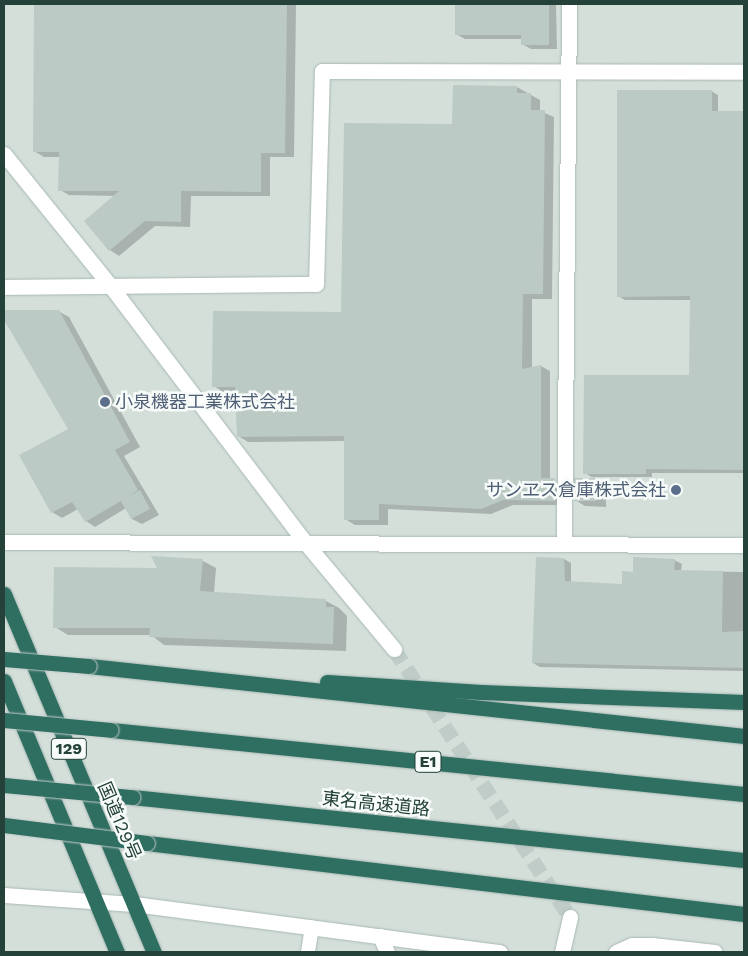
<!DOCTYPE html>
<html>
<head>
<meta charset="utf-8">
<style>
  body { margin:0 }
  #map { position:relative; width:748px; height:956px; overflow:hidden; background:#e6efeb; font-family:"Work Sans","Noto Sans JP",sans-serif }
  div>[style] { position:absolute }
  .built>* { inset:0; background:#d4dfda }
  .shadow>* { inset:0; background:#0003 }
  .building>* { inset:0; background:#bbcac4 }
  .street-tunnel>* { height:15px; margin-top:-7.5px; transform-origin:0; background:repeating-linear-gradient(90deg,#bfccc8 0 15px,transparent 0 23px) }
  .roads { filter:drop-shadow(0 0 1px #a8b8b2) drop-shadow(0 0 1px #a8b8b2) }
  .lane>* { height:14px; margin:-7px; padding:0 7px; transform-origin:7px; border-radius:7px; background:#fff }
  .street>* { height:15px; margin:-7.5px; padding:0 7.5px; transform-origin:7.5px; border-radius:7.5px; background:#fff }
  .secondary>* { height:15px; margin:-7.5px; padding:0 7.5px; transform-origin:7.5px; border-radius:7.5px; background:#fff }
  .highway>* { height:15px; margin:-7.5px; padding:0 7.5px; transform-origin:7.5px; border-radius:7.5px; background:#2f6f62 }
  .bridges { filter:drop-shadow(0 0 1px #c2cac8) drop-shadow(0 0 1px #c2cac8) }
  .highway-bridge>* { height:15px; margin:-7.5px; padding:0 7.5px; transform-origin:7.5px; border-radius:7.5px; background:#2f6f62 }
  .dots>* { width:14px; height:14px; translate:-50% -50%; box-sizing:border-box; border:2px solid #f7fbf9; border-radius:50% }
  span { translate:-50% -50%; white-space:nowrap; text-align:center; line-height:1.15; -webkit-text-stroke:5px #f7fbf9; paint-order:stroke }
  .shield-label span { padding:1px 4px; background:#f7fbf9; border:1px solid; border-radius:4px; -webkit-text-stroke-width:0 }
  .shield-label { font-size:16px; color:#24423a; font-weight:700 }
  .service-label { font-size:18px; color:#4e5e75 }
  .left { translate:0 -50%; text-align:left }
  .right { translate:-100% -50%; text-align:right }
  .street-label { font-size:18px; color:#24423a }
  .frame { position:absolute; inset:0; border:5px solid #24423a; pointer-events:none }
</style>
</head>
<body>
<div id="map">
  <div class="built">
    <i style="clip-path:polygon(4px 4px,744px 4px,744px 952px,4px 952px)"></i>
  </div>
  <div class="shadow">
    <i style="clip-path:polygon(35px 4px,296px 4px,294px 157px,270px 157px,270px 196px,191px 196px,190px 227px,155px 226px,119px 256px,110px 250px,85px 221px,116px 196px,69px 195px,60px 190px,60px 157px,44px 157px,34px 151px)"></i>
    <i style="clip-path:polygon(456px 4px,556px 4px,557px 49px,531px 49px,522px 44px,522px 39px,465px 39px,456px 34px)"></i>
    <i style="clip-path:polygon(517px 87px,540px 100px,540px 111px,554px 117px,552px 299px,532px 299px,532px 368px,541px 366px,550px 371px,550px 479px,564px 485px,564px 505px,513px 505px,491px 514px,388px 509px,388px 525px,355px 525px,345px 519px,345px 441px,248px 442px,238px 436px,236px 392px,223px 392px,214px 386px,342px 313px,453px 125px)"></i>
    <i style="clip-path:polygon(711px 91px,718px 95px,718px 112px,744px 112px,744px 473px,652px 473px,652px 477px,592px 477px,606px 485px,606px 507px,585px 506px,575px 500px,595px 479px,585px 473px,690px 376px,691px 300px,625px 300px,618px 296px)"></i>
    <i style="clip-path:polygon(4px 311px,58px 311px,69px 317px,140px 447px,124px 456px,159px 515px,142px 524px,132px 519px,126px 508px,95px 527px,86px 521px,78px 509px,62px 518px,52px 512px,69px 429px,4px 318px)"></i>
    <i style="clip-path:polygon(537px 558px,564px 559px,571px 563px,571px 583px,623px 585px,634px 573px,674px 560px,682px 564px,681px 571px,744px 572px,744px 671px,540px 667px,533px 663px)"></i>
    <i style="clip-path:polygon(203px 561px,216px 568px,214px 593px,326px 601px,339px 608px,347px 616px,346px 651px,164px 645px,151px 635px,68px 635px,55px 627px,159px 569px)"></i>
  </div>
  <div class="building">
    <i style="clip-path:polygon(34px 4px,287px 4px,285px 153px,261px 153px,261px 192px,181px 191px,181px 222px,145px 221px,109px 251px,84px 221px,119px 191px,58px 191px,59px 152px,33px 152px)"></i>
    <i style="clip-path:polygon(455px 4px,549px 4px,549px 45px,521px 45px,521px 35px,455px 35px)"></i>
    <i style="clip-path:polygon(453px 85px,517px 86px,517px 93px,531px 93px,531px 110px,545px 110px,543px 294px,523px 294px,522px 369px,541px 365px,541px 478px,555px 478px,555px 501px,503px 500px,481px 509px,379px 504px,379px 520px,344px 520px,344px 436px,237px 437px,235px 387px,212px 387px,213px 311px,341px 312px,344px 123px,452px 124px)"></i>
    <i style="clip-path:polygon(617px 90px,712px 90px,712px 111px,744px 111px,744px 470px,646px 469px,646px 474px,583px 474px,584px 375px,689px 375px,690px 296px,617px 297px)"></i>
    <i style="clip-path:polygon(4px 310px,59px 310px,130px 442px,115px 450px,138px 490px,127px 497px,140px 490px,150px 509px,131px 519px,121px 501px,85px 522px,72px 502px,51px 513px,19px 455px,68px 429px,4px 320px)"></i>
    <i style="clip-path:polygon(574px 478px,596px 478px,596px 501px,574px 501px)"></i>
    <i style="clip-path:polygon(151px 556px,203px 559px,200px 591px,326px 599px,326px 607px,334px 607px,333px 644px,149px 637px,150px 628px,53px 628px,54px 567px,157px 568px)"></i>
    <i style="clip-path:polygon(536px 557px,564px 558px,565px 581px,622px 584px,622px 571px,633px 572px,633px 557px,675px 559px,674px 570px,723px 571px,722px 632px,744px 631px,744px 668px,532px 663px)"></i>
  </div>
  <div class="street-tunnel">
    <i style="left:394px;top:649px;width:321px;rotate:56.7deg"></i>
  </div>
  <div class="roads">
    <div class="lane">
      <i style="left:308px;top:952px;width:25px;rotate:-81deg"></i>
    </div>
    <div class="street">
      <i style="left:4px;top:154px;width:172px;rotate:51.1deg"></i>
      <i style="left:112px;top:288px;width:318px;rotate:52.8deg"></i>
      <i style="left:304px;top:541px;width:141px;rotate:50.2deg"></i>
      <i style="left:4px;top:287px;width:312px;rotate:-0.6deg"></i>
      <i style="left:316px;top:284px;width:213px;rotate:-88.4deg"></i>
      <i style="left:322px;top:71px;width:422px;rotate:0.1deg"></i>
      <i style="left:4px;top:542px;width:740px;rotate:0.23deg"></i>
      <i style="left:564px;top:543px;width:539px;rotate:-89.47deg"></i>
      <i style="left:380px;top:936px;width:17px;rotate:66deg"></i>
      <i style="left:562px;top:952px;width:36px;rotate:-77deg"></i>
      <i style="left:616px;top:952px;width:17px;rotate:-24deg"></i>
      <i style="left:632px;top:945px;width:20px"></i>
      <i style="left:652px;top:945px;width:63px;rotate:6.3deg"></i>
    </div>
    <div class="secondary">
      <i style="left:4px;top:895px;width:130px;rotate:4deg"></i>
      <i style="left:134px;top:904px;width:369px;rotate:7.5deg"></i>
    </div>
    <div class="highway">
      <i style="left:4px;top:594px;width:388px;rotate:67.3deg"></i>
      <i style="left:89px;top:666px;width:659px;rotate:6.1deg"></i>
      <i style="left:4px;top:681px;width:294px;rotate:67.4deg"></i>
      <i style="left:327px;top:682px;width:154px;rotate:3.7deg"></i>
      <i style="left:481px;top:692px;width:263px;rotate:2.2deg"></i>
      <i style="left:111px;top:730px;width:636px;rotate:5.77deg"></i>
      <i style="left:132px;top:797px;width:615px;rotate:5.88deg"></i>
      <i style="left:147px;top:843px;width:601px;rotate:6.78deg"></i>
    </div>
  </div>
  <div class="bridges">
    <div class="highway-bridge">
      <i style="left:4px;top:659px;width:85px;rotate:4.7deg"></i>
      <i style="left:4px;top:720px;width:107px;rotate:5.3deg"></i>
      <i style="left:4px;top:785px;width:129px;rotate:5.4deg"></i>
      <i style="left:4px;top:825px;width:144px;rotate:7.2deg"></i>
    </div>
  </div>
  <div class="dots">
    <i style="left:105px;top:402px;background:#5c6f8a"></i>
    <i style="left:676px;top:490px;background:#5c6f8a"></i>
  </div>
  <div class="shield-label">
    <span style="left:69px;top:749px">129</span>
    <span style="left:428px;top:762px">E1</span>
  </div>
  <div class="service-label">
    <span class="left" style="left:115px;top:402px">小泉機器工業株式会社</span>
    <span class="right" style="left:666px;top:490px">サンヱス倉庫株式会社</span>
  </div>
  <div class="street-label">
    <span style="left:376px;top:804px;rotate:6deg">東名高速道路</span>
    <span style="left:119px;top:821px;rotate:67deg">国道129号</span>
  </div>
  <div class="frame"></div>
</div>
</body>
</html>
